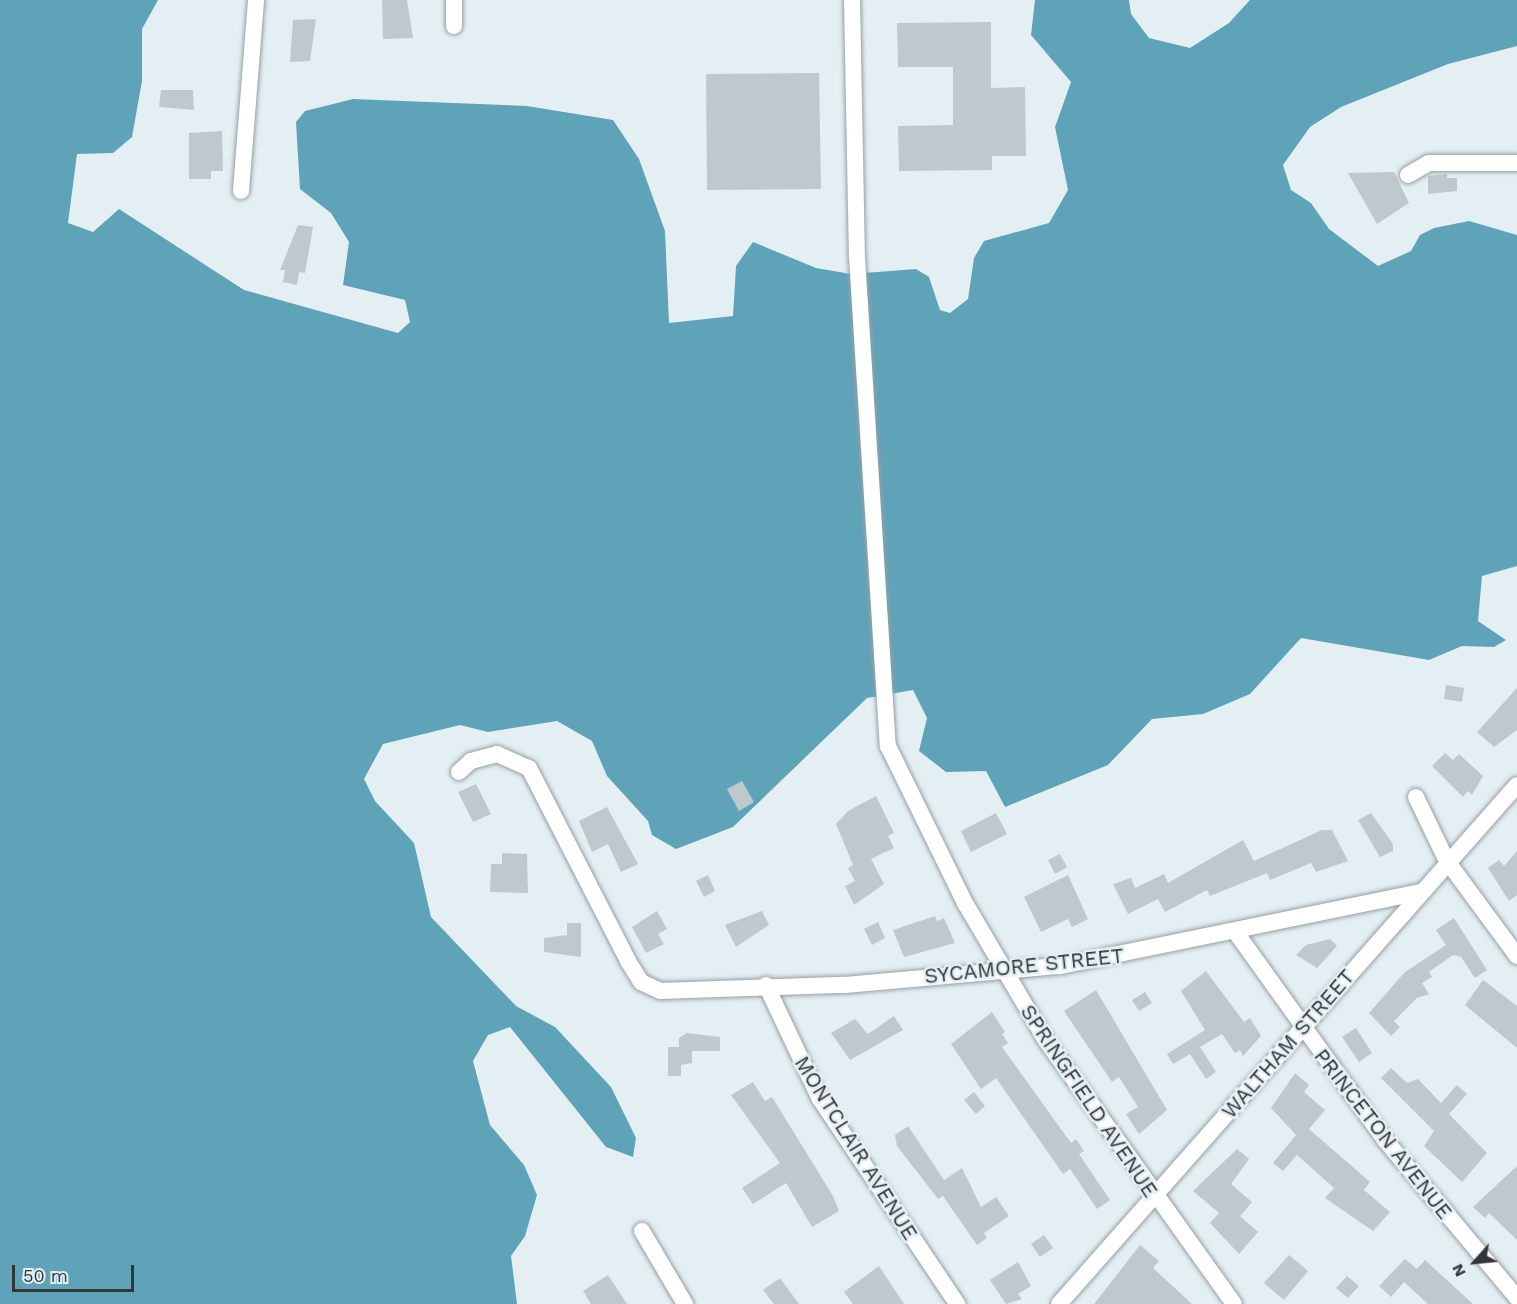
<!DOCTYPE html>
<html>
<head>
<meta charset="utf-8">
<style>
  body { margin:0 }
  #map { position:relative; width:1517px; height:1304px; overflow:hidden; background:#e4eff3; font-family:"Work Sans",sans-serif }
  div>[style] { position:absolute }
  .water>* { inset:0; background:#5fa3b8 }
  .building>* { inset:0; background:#bec9cd }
  .roads { filter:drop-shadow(0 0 2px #96a0a4) drop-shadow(0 0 2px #96a0a4) }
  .minor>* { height:16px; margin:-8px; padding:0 8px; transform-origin:8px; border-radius:8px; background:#fff }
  span { translate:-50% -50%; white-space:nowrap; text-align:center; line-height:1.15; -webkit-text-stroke:5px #e4eff3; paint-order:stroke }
  .street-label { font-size:21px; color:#323638 }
  .north { position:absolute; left:1445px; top:1232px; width:60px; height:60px; -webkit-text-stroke:4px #e4eff3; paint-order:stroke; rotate:243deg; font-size:16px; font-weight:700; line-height:24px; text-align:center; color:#323638 }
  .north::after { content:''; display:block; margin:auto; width:21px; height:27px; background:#323638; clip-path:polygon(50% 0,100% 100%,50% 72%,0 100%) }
  .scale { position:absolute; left:12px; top:1265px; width:122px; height:27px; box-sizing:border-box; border:3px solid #323638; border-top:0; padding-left:8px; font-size:18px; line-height:21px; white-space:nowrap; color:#323638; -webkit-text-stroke:4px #e4eff3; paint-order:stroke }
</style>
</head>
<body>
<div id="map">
  <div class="water">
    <i style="clip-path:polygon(0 0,158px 0,142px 29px,142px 81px,132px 137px,113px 153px,77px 154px,68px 223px,93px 232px,119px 209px,244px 290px,398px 333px,410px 322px,405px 300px,343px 285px,349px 242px,331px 213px,300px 189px,296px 122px,305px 111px,353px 99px,527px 106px,613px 120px,639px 159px,665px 231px,669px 323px,733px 316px,736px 266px,753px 242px,816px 268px,851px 274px,916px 269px,929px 277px,940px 310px,950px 313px,968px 299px,974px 258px,984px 241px,1049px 223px,1068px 190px,1055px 127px,1071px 82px,1031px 35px,1035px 0,1129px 0,1131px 14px,1149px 38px,1190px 48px,1229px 23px,1250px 0,1517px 0,1517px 46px,1448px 64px,1341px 107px,1310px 127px,1283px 165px,1291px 190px,1311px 203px,1329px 229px,1378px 266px,1411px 251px,1420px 235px,1434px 228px,1469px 221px,1517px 235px,1517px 566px,1482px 576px,1478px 621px,1506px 640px,1494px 647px,1462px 646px,1429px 660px,1301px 638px,1250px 694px,1203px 714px,1152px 719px,1108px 765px,1005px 807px,986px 771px,946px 772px,919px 751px,927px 718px,913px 690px,867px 698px,733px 827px,676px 849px,652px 835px,648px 821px,607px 776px,592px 741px,557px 721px,488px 732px,460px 725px,383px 744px,364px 779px,375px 801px,414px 843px,431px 917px,516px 1006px,555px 1027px,611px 1087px,636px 1138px,633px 1157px,606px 1147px,510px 1027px,488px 1035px,473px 1061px,490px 1125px,524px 1165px,537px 1195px,525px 1236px,511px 1256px,517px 1304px,0 1304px)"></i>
  </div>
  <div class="building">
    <i style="clip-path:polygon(382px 0,407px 0,413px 38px,383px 39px)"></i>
    <i style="clip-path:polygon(316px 19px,310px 61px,290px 62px,293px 20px)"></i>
    <i style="clip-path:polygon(991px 22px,991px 88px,1025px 87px,1026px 156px,992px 156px,992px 170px,899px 171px,898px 126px,953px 125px,953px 67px,898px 67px,897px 23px)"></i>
    <i style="clip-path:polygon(819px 73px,821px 189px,707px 190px,706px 74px)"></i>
    <i style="clip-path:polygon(161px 90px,193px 90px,194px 110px,159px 107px)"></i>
    <i style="clip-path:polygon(222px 131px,223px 171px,211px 171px,211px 179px,189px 179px,189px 133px)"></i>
    <i style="clip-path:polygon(1394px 172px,1409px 203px,1377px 224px,1348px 173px)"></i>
    <i style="clip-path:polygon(1447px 174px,1447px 178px,1457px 178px,1457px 191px,1428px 194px,1428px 176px)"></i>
    <i style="clip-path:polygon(298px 225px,313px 227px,305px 273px,299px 272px,297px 285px,283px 282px,285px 270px,280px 270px)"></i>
    <i style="clip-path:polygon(1446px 685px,1464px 688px,1462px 702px,1444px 699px)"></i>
    <i style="clip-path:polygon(1517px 688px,1517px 730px,1494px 747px,1477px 732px)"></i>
    <i style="clip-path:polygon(1445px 753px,1453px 760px,1459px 754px,1483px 776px,1472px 795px,1468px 791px,1463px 797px,1432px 766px)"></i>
    <i style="clip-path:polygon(742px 781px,754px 802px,739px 811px,727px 789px)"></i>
    <i style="clip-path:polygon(476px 784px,491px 814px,473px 822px,458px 792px)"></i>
    <i style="clip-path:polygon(876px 796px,894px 833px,888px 836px,894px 848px,871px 859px,884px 884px,854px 905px,845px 886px,855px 881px,848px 868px,853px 865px,836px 824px,848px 811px)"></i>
    <i style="clip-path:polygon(607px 807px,638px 864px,621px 872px,608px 844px,592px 852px,579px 821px)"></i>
    <i style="clip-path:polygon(996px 813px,1007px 834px,971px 852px,961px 831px)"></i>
    <i style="clip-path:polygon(1371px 813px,1393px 844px,1393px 851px,1380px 857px,1358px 820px)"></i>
    <i style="clip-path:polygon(1322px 830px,1332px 830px,1348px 861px,1316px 872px,1311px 863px,1270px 880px,1267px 873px,1210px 896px,1207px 890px,1165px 912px,1158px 899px,1128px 914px,1113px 884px,1131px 878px,1135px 888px,1164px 874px,1168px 883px,1243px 840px,1254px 861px)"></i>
    <i style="clip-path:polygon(1517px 851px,1517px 895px,1509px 901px,1488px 868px,1499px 860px,1504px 866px)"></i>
    <i style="clip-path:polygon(502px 853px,527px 854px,528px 893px,490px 892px,491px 864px,502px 864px)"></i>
    <i style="clip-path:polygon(1060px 854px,1067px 867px,1055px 874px,1048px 860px)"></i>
    <i style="clip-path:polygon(708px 875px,715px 891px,704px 897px,696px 881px)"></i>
    <i style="clip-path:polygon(1068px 875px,1088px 919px,1072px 927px,1068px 919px,1041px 932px,1024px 897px)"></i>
    <i style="clip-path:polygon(657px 911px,667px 929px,658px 934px,664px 944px,646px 953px,632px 927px)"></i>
    <i style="clip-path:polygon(762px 911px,769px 925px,736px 947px,725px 925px)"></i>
    <i style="clip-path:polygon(935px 916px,937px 921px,944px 918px,955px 943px,904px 957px,893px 930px)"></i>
    <i style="clip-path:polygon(1454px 918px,1487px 970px,1475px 978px,1461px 957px,1453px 955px,1429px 972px,1432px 977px,1422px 983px,1429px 994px,1417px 998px,1394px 1021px,1400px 1027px,1391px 1036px,1369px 1013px,1405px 972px,1446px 945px,1436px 930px)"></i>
    <i style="clip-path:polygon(878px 922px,885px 938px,872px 945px,864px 929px)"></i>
    <i style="clip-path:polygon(567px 923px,581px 923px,581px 957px,544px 952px,544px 938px,567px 935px)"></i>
    <i style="clip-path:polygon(1330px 939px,1337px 946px,1317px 968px,1296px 955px,1306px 945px)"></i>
    <i style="clip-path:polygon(1206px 971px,1244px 1022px,1250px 1018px,1261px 1036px,1243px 1056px,1240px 1050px,1235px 1053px,1222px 1034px,1200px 1047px,1216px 1072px,1206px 1079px,1190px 1054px,1173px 1064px,1167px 1054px,1205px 1030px,1181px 991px)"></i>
    <i style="clip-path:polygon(1483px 980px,1517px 1006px,1517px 1048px,1465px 1005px)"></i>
    <i style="clip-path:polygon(1096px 990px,1167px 1110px,1139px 1134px,1126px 1114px,1138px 1107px,1119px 1077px,1112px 1082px,1064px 1011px)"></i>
    <i style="clip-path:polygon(1145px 992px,1152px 1003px,1139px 1011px,1132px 1000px)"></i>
    <i style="clip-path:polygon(992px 1012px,1005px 1032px,1002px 1034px,1008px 1043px,1002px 1047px,1071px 1143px,1076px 1139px,1084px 1151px,1079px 1154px,1110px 1200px,1097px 1209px,1070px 1169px,1063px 1174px,996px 1078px,981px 1089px,951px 1044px)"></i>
    <i style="clip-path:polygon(894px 1016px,903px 1030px,850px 1060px,831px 1033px,855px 1019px,868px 1034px)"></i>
    <i style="clip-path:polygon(1356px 1028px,1372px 1053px,1359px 1062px,1342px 1037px)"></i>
    <i style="clip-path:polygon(687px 1033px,720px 1037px,720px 1051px,692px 1051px,692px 1063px,681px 1065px,681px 1076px,668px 1076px,668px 1047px,679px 1047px,679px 1038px)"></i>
    <i style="clip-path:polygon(1391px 1068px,1407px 1083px,1418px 1079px,1441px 1103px,1457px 1085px,1467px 1094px,1449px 1114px,1487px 1153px,1462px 1182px,1424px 1146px,1434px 1131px,1381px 1078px)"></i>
    <i style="clip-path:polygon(1295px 1073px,1309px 1085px,1304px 1092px,1325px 1110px,1309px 1129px,1370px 1182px,1364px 1190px,1390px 1212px,1373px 1231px,1325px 1198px,1334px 1188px,1297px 1155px,1283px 1171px,1273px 1163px,1296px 1135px,1271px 1108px)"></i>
    <i style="clip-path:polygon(753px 1082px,765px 1101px,772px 1097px,833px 1196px,839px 1211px,812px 1227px,786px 1183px,753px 1204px,742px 1188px,780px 1163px,731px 1095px)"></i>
    <i style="clip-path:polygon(974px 1092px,985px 1106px,976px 1114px,964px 1100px)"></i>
    <i style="clip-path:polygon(908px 1126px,944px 1180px,962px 1168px,981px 1207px,996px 1197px,1009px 1216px,984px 1233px,987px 1238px,977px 1245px,943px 1196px,938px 1199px,897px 1146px,895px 1135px)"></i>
    <i style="clip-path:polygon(1237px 1149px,1249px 1159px,1231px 1184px,1252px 1202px,1240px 1216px,1258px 1232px,1239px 1254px,1210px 1223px,1219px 1213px,1193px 1191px)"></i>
    <i style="clip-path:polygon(1517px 1166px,1517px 1240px,1489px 1213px,1485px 1218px,1473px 1207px)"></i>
    <i style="clip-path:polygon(1044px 1235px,1053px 1248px,1040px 1257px,1031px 1244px)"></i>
    <i style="clip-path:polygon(1140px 1245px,1159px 1261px,1153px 1268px,1192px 1304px,1094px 1304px)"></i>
    <i style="clip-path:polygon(1289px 1255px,1308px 1271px,1284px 1300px,1264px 1283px)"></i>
    <i style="clip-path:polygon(1405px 1259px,1417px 1269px,1425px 1260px,1473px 1304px,1428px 1304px,1404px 1282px,1391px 1297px,1379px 1286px)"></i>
    <i style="clip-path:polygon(1018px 1262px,1031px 1286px,1018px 1294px,1022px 1299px,1006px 1304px,990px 1280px)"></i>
    <i style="clip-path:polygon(879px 1266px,904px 1304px,853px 1304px,844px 1292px)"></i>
    <i style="clip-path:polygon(608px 1275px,627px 1304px,591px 1304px,583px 1291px)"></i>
    <i style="clip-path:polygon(1347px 1276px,1359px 1286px,1348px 1298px,1336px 1288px)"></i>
    <i style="clip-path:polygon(780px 1278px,799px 1304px,774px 1304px,763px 1290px)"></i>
  </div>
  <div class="roads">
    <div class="minor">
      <i style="left:852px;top:0;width:257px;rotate:88.9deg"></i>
      <i style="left:857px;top:257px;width:490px;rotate:86.4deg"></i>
      <i style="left:888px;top:746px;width:175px;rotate:63.9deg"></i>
      <i style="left:965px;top:903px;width:158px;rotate:59.5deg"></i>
      <i style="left:1045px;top:1039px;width:325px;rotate:54.5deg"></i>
      <i style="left:454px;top:26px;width:26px;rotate:-90deg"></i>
      <i style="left:1408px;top:175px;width:24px;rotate:-30deg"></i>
      <i style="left:1429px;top:163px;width:88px"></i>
      <i style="left:241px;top:191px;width:192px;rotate:-85.5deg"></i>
      <i style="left:459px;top:772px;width:16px;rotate:-43deg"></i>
      <i style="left:471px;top:761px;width:27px;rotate:-15deg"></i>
      <i style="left:497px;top:754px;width:35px;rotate:24deg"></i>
      <i style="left:529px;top:768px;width:217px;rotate:62.8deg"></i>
      <i style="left:628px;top:961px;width:25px;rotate:58deg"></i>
      <i style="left:641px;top:982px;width:21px;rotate:25deg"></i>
      <i style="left:660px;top:991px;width:185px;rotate:-1.9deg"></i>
      <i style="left:845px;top:985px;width:216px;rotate:-5.1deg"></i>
      <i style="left:1060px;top:966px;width:367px;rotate:-11.6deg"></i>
      <i style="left:1416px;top:797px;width:71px;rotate:64.2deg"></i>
      <i style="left:1447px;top:861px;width:118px;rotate:53.6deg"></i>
      <i style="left:1237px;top:934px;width:254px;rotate:54.3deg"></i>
      <i style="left:1385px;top:1140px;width:206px;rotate:50.1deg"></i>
      <i style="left:766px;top:985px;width:126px;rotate:64.7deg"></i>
      <i style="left:820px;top:1099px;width:247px;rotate:56.2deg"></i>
      <i style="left:642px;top:1231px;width:85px;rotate:59.5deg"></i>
      <i style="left:1059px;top:1304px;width:692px;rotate:-48.57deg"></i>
    </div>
  </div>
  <div class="street-label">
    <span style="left:1024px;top:966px;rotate:-6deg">SYCAMORE STREET</span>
    <span style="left:1288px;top:1044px;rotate:-49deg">WALTHAM STREET</span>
    <span style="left:1089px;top:1101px;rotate:56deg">SPRINGFIELD AVENUE</span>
    <span style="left:1383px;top:1134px;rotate:52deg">PRINCETON AVENUE</span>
    <span style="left:856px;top:1148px;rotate:58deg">MONTCLAIR AVENUE</span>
  </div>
  <div class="north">N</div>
  <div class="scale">50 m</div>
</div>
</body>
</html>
